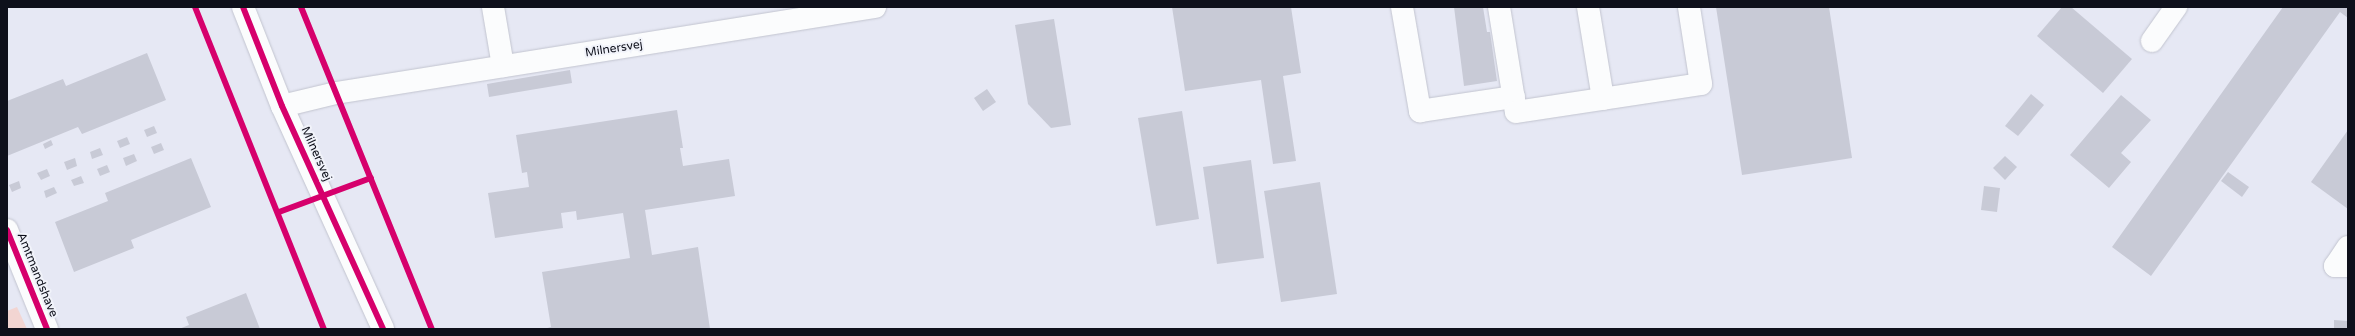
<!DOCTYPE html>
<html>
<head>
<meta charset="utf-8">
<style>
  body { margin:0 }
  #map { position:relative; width:2355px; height:336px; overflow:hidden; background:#e6e8f4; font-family:"Varela Round",sans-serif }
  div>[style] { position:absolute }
  .green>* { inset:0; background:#f2d5d2 }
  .building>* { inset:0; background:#c8cad6 }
  .roads { filter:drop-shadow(0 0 1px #c2c4cf) drop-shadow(0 0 1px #c2c4cf) }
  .minor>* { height:22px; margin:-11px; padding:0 11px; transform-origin:11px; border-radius:11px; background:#fbfcfd }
  .cycleway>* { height:6px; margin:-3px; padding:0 3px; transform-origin:3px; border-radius:3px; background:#d6006c }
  span { translate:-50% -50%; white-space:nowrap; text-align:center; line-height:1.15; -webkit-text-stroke:4px #f1f3fa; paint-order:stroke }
  .street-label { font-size:12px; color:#0e101b }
  .frame { position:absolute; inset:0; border:8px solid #0e101b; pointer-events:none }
</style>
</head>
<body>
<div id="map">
  <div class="green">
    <i style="clip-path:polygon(17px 307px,27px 329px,7px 329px,7px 311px)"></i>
  </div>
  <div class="building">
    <i style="clip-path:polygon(1172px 7px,1291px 7px,1301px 73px,1283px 76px,1296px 161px,1273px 164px,1261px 80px,1185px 91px)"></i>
    <i style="clip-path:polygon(1454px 7px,1483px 7px,1487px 32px,1490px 32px,1497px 81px,1464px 86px)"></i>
    <i style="clip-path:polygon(1716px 7px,1829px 7px,1852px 158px,1742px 175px)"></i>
    <i style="clip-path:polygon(2062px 7px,2071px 7px,2132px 59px,2103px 93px,2037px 36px)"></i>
    <i style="clip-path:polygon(2283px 7px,2348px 7px,2348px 18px,2340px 12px,2151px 276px,2112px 247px)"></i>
    <i style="clip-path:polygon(1054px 19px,1071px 125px,1051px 128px,1028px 104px,1015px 25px)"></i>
    <i style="clip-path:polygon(147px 53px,166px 100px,82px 134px,78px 127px,7px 156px,7px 101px,63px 79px,66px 86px)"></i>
    <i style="clip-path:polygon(570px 70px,572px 83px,489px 97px,487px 84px)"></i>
    <i style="clip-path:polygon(987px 89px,996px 102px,983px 111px,974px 98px)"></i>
    <i style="clip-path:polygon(2031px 94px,2044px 105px,2018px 136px,2005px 126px)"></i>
    <i style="clip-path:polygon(2121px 95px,2151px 120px,2121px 153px,2131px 162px,2109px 188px,2070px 155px)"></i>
    <i style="clip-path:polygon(677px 110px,683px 148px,680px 148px,683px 166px,729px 159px,735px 196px,645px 210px,652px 255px,698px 247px,710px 329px,544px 329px,551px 327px,542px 272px,630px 258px,623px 213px,577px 220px,576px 211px,561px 213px,563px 228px,495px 238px,488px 193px,529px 187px,527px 172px,522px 173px,516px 135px)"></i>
    <i style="clip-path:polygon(1182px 111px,1199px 219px,1156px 226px,1138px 118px)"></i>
    <i style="clip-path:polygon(154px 126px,157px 133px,147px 137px,144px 130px)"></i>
    <i style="clip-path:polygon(2348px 130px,2348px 209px,2311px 182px)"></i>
    <i style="clip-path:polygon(127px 137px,130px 144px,120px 148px,117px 141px)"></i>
    <i style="clip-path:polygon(51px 140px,53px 145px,45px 149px,43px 144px)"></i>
    <i style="clip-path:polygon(161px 143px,164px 150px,154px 154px,151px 147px)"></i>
    <i style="clip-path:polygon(100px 148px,103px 155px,92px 159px,90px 152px)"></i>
    <i style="clip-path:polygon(134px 154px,137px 161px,126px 166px,123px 158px)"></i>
    <i style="clip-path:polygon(2005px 156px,2017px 167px,2005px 180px,1993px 168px)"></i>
    <i style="clip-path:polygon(75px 158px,77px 166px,67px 170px,64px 162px)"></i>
    <i style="clip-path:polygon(191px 158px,211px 207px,131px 240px,134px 248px,74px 272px,55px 222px,108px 201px,105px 193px)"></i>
    <i style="clip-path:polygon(1251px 160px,1264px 258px,1217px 264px,1203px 167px)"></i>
    <i style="clip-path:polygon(107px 165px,110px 172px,100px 176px,97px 169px)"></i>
    <i style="clip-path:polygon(47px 169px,50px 176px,41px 180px,37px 173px)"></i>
    <i style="clip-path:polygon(2228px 172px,2249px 187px,2242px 197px,2221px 181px)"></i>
    <i style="clip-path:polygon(81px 176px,84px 183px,74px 186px,71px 180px)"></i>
    <i style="clip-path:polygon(19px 181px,21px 188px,12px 192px,9px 185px)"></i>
    <i style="clip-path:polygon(1320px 182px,1337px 294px,1281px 302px,1264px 191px)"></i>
    <i style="clip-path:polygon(1984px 186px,2000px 188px,1997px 212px,1981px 210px)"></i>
    <i style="clip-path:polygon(54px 187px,57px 193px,46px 198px,44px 191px)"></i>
    <i style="clip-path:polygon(246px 293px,260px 329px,179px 329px,189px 325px,186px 317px)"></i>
    <i style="clip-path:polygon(2334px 320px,2348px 321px,2348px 329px,2334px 329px)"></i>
  </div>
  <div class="roads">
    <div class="minor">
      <i style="left:243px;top:7px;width:106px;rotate:68.5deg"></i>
      <i style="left:282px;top:106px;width:245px;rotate:65.6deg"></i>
      <i style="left:493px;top:7px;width:60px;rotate:80.4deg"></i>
      <i style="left:1402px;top:7px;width:106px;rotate:80.2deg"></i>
      <i style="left:1420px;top:111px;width:95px;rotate:-8.5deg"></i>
      <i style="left:1499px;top:7px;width:106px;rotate:80.8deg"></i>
      <i style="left:1516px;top:112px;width:187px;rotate:-8.6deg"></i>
      <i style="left:1701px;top:84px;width:78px;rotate:-98.9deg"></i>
      <i style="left:1588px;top:7px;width:93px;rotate:80.7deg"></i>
      <i style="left:2152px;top:41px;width:42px;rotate:-54.8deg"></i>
      <i style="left:282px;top:106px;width:56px;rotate:-13.5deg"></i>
      <i style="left:336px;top:93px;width:546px;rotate:-9.07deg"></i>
      <i style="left:7px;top:230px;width:107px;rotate:68deg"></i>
      <i style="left:2348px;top:247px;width:23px;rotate:124deg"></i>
      <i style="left:2335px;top:266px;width:13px"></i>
    </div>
  </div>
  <div class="cycleway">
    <i style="left:195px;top:7px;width:347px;rotate:68.2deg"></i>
    <i style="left:243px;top:7px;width:106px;rotate:68.5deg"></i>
    <i style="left:282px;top:106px;width:245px;rotate:65.6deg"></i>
    <i style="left:301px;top:7px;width:348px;rotate:67.9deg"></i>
    <i style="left:279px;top:212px;width:98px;rotate:-20.3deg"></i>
    <i style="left:7px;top:230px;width:107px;rotate:68deg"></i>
  </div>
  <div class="street-label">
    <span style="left:614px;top:49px;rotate:-9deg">Milnersvej</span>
    <span style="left:316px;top:154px;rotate:66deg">Milnersvej</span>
    <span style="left:37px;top:275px;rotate:68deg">Amtmandshave</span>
  </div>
  <div class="frame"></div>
</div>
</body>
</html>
